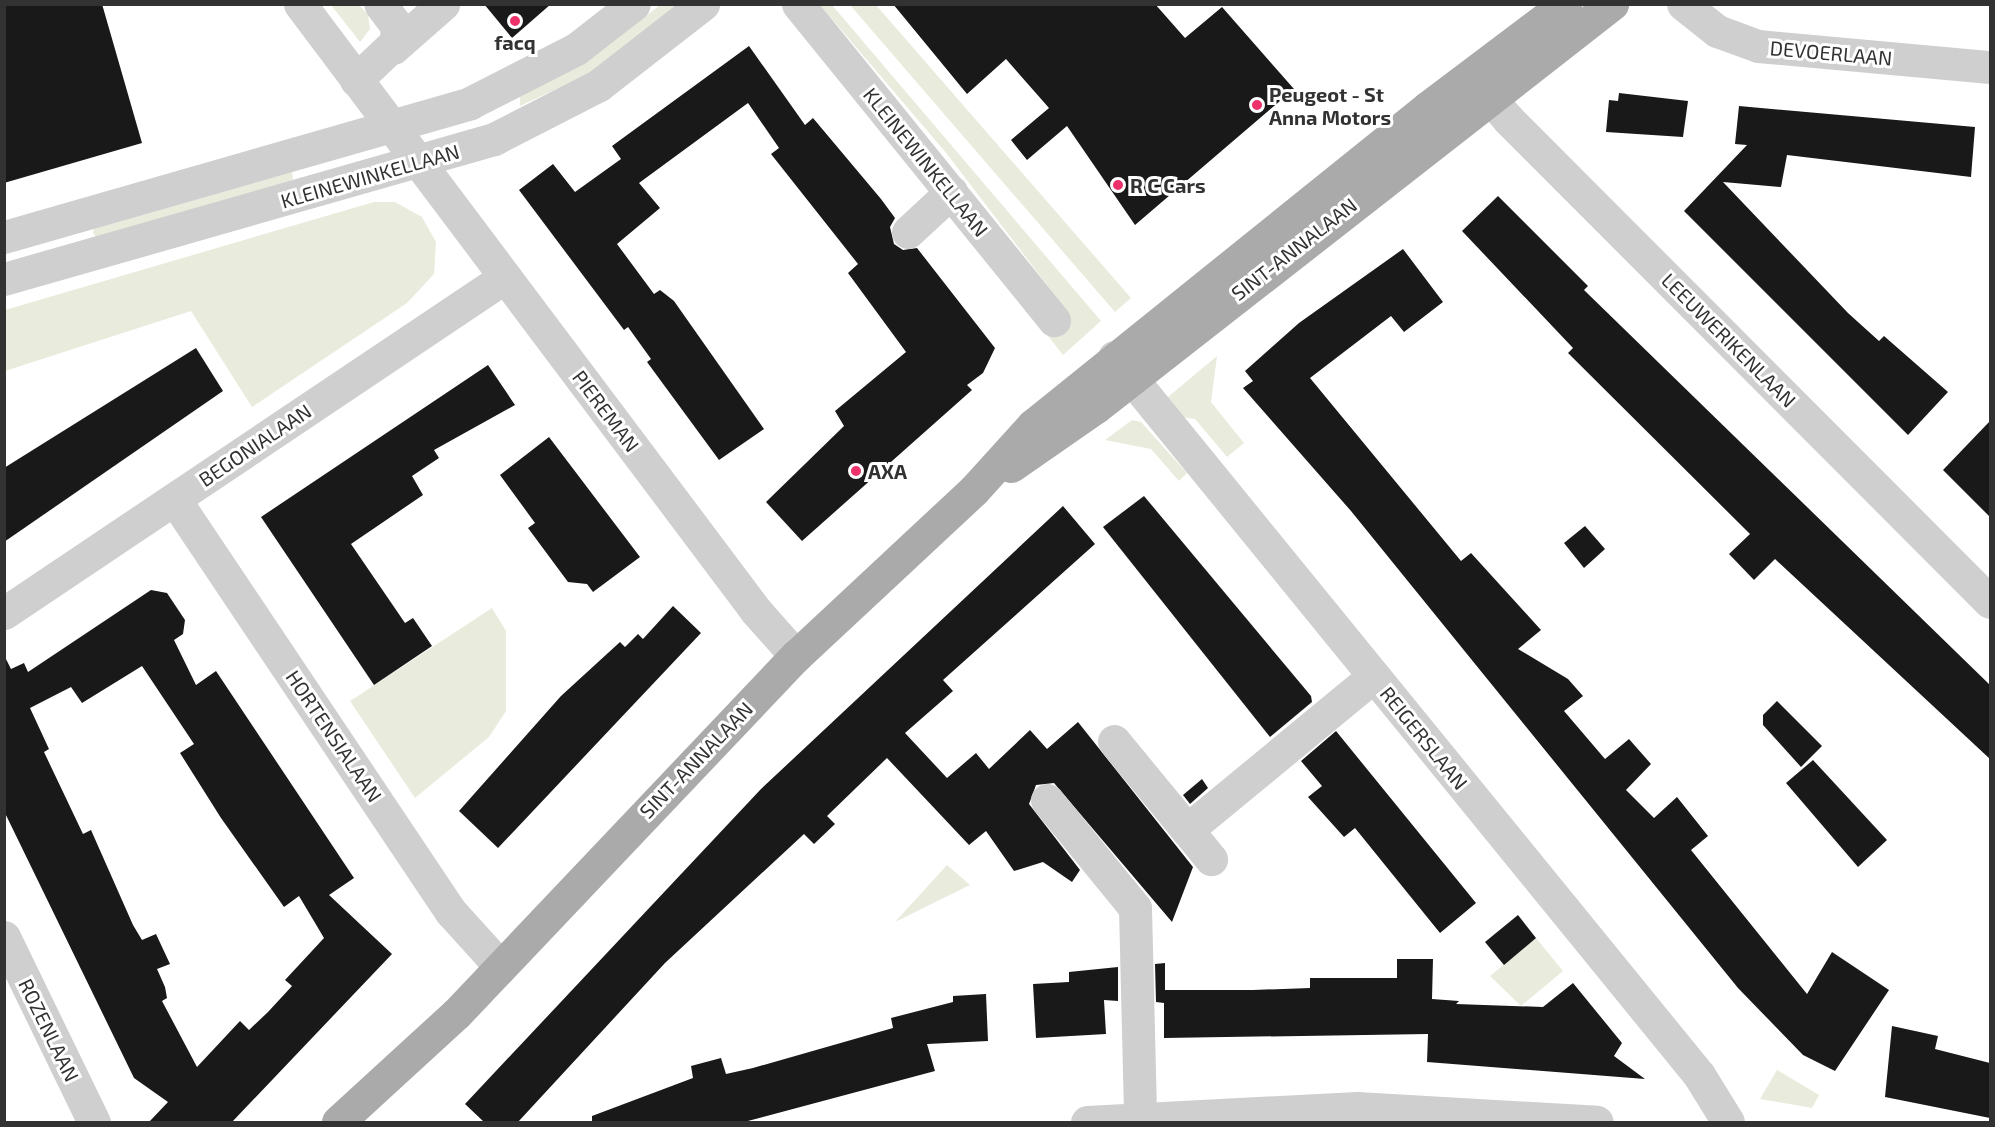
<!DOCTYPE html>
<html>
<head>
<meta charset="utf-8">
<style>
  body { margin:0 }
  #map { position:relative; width:1995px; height:1127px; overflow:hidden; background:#fff; font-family:"Exo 2",sans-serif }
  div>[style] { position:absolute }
  .green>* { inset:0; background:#e9ecdd }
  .building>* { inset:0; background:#191919 }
  .minor>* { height:33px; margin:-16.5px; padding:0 16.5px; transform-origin:16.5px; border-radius:16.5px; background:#cfcfcf }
  .major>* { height:33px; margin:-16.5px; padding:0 16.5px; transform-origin:16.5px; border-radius:16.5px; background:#aaa }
  .dots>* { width:16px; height:16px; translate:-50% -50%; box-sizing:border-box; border:3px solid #fff; border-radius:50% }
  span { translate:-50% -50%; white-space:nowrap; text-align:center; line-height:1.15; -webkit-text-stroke:6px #fff; paint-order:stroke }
  .poi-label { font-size:20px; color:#323232; font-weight:700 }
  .left { translate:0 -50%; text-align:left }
  .street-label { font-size:20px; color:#323232 }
  .frame { position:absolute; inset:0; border:6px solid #323232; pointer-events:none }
</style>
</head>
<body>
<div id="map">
  <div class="green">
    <i style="clip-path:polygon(331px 5px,359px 5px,368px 15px,370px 29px,360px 42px)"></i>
    <i style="clip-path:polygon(660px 5px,683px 5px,591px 73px,520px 106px,520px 96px,610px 44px)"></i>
    <i style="clip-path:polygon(820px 5px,832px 5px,1101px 321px,1063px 355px,1048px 336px,1070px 315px,947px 154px)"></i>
    <i style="clip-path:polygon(850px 5px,876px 5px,1131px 298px,1115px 312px)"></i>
    <i style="clip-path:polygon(292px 171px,293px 180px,96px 237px,93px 233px,94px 228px)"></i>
    <i style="clip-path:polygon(374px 202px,395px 202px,422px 217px,436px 242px,434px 274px,407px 303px,252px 407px,191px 311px,5px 371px,5px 310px)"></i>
    <i style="clip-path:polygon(1217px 356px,1211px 402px,1244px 443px,1227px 457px,1195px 419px,1182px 417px,1168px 397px)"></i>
    <i style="clip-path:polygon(1132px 420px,1141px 422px,1187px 473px,1179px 481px,1151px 449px,1105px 440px)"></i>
    <i style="clip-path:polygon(492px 608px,506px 631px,506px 711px,489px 737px,415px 798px,350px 701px)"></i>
    <i style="clip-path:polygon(947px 865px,970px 885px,895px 922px)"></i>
    <i style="clip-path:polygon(1536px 938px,1563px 971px,1521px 1006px,1490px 976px)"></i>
    <i style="clip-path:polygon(1777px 1070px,1819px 1095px,1812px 1108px,1760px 1099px)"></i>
  </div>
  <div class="building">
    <i style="clip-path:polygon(4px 4px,102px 4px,142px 143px,4px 183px)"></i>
    <i style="clip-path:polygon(484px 4px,551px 4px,512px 38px)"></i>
    <i style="clip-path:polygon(893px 4px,1155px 4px,1185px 38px,1222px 7px,1294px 89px,1135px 225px,1067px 126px,1027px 160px,1011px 140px,1049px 108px,1006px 59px,967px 94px)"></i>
    <i style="clip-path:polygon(749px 46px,805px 125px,813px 118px,881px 199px,895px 218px,890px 227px,894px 244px,903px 250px,917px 248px,995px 348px,983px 373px,967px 385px,972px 390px,802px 541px,766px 502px,844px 426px,835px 411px,906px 352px,848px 273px,858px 264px,771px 154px,779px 148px,748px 103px,639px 183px,660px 208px,617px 244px,654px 294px,660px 290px,674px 301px,764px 429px,719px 460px,647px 362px,651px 359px,628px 327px,624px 330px,519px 190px,553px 164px,575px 192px,621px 159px,612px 146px)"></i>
    <i style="clip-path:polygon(1619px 93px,1688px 101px,1683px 137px,1606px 132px,1609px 100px,1618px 101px)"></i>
    <i style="clip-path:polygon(1739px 106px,1975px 127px,1971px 177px,1787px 155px,1781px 187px,1723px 182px,1848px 313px,1879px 341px,1884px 336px,1948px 392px,1908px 435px,1684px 211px,1747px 145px,1735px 144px)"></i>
    <i style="clip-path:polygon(1498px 196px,1588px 286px,1584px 290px,1990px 685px,1990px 759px,1775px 559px,1754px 580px,1729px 554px,1750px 534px,1568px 353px,1573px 348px,1462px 231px)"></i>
    <i style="clip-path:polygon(1403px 249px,1443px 302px,1404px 332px,1391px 316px,1310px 378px,1461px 561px,1471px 553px,1541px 630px,1518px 649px,1568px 679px,1583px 696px,1564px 711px,1605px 759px,1629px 739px,1651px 764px,1626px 790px,1654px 818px,1677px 797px,1708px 836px,1691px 850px,1807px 994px,1832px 952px,1889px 990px,1835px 1071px,1803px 1055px,1738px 988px,1351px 511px,1243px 388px,1253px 381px,1245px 371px,1299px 323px)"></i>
    <i style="clip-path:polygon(196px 348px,223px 391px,4px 542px,4px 468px)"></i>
    <i style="clip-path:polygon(488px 365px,515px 405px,434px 450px,439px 458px,412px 476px,423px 495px,351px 544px,405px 623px,413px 618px,432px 646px,374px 685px,261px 517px)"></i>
    <i style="clip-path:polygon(1990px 421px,1990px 517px,1943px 470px)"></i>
    <i style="clip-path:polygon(549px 437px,640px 557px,593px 592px,587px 584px,568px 582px,528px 528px,535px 523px,500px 475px)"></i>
    <i style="clip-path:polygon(1144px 496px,1311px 696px,1312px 702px,1270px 737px,1103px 527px)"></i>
    <i style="clip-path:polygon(1063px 506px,1095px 544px,943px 680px,953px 691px,905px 733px,947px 778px,976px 753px,989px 769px,1030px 730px,1047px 749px,1078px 722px,1193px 867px,1172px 922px,1054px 783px,1036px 785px,1029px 804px,1080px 870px,1072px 882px,1043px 862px,1014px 871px,986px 831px,969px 845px,887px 758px,827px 816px,835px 824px,814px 844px,804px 834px,665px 963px,518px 1122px,484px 1122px,465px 1104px,761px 789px)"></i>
    <i style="clip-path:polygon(1585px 526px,1605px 549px,1584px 568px,1564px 543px)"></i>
    <i style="clip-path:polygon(evenodd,151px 590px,167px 593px,185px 620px,183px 634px,174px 640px,196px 685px,216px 671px,354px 878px,329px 895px,392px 954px,232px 1122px,149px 1122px,168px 1102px,134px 1078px,4px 811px,4px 655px,11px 669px,24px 663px,28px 672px,151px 590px,142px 666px,194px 744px,180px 753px,221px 818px,284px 907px,299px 896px,324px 938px,285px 980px,292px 986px,268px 1012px,249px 1030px,240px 1021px,197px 1067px,162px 1001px,167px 998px,165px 987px,157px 969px,170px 964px,156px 934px,142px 940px,133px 925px,91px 830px,83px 834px,44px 752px,49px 749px,30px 708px,71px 687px,82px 703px,142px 666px)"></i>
    <i style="clip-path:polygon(673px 606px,701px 633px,498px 848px,459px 811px,561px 696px,620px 642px,625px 647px,638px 634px,643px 639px)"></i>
    <i style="clip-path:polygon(1777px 701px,1822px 746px,1801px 767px,1763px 725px,1763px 715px)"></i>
    <i style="clip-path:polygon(1336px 731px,1476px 903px,1440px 933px,1355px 828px,1344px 837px,1308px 797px,1322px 786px,1301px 761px)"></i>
    <i style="clip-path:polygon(1813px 760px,1887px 840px,1858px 867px,1786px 783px)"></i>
    <i style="clip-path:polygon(1202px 779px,1208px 788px,1190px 804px,1183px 795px)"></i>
    <i style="clip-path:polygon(1518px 915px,1536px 938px,1504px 965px,1485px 942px)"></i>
    <i style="clip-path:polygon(1397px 959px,1433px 959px,1432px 999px,1459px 1001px,1456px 1004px,1543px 1007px,1573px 983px,1622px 1043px,1614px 1056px,1645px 1079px,1427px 1062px,1428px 1034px,1164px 1038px,1164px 1003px,1156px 1002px,1155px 964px,1165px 963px,1165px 990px,1253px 990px,1310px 988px,1310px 978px,1397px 978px)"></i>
    <i style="clip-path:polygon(1118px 967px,1118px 1001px,1104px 1000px,1106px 1034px,1036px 1038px,1033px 984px,1069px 982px,1069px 972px)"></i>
    <i style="clip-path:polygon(986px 994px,988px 1041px,927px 1044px,935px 1071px,744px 1122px,592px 1122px,592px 1116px,693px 1078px,691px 1066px,721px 1058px,726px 1074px,753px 1068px,893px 1028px,891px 1018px,953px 1002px,953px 996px)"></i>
    <i style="clip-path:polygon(1892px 1026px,1938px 1036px,1935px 1049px,1990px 1063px,1990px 1118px,1885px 1097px)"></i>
  </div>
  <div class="minor">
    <i style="left:300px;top:4px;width:759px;rotate:53.08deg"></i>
    <i style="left:756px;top:611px;width:60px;rotate:48.4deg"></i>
    <i style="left:798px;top:4px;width:407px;rotate:51deg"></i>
    <i style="left:1683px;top:4px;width:43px;rotate:38.5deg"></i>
    <i style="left:1717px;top:31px;width:44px;rotate:20.1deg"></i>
    <i style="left:1758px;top:46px;width:233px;rotate:5.2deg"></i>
    <i style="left:393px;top:48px;width:67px;rotate:-41.3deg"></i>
    <i style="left:1472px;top:76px;width:56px;rotate:50.1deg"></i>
    <i style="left:1508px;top:119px;width:682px;rotate:45.06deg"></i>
    <i style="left:356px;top:80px;width:57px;rotate:-43.6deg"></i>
    <i style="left:397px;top:41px;width:16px;rotate:-94deg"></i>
    <i style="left:396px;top:25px;width:26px;rotate:-127deg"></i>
    <i style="left:908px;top:232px;width:59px;rotate:-42.9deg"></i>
    <i style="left:4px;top:237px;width:485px;rotate:-16deg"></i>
    <i style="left:470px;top:103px;width:119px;rotate:-27deg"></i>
    <i style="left:576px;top:49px;width:73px;rotate:-37.8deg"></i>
    <i style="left:4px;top:279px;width:510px;rotate:-15.95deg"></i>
    <i style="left:494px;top:139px;width:118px;rotate:-27.2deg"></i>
    <i style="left:599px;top:85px;width:132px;rotate:-37.9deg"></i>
    <i style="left:1114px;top:357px;width:926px;rotate:50.83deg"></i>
    <i style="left:1699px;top:1075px;width:55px;rotate:58.3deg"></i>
    <i style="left:175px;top:500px;width:496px;rotate:56.2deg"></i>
    <i style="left:451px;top:912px;width:73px;rotate:47.8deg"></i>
    <i style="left:4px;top:613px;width:603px;rotate:-33.85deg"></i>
    <i style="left:1114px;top:741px;width:153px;rotate:50.6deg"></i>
    <i style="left:1047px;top:800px;width:139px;rotate:50.8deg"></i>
    <i style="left:1135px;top:908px;width:210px;rotate:88.6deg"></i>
    <i style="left:1187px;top:830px;width:242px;rotate:-39.5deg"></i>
    <i style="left:4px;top:937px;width:206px;rotate:64.1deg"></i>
    <i style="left:1087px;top:1122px;width:270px;rotate:-3deg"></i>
    <i style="left:1357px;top:1108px;width:240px;rotate:3.3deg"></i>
  </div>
  <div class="major">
    <i style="left:1011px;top:466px;width:103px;rotate:-34.8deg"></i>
    <i style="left:1096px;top:407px;width:655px;rotate:-37.99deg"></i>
    <i style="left:338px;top:1122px;width:160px;rotate:-42.5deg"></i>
    <i style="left:456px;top:1014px;width:494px;rotate:-46.5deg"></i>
    <i style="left:796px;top:656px;width:243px;rotate:-43deg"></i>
    <i style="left:974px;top:490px;width:88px;rotate:-47.8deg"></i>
    <i style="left:1033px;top:425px;width:506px;rotate:-38.82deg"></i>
    <i style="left:1427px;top:108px;width:173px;rotate:-37deg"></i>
  </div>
  <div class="dots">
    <i style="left:515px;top:21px;background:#ec316b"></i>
    <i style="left:1257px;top:105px;background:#ec316b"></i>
    <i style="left:1118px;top:185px;background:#ec316b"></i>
    <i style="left:856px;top:471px;background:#ec316b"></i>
  </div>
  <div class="poi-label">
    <span style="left:515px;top:42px">facq</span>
    <span class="left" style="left:1269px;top:106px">Peugeot - St<br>Anna Motors</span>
    <span class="left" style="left:1130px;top:185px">R C Cars</span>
    <span class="left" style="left:868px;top:471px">AXA</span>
  </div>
  <div class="street-label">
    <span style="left:1831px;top:53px;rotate:5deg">DEVOERLAAN</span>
    <span style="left:926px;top:162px;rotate:51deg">KLEINEWINKELLAAN</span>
    <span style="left:370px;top:176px;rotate:-16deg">KLEINEWINKELLAAN</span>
    <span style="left:1294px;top:249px;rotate:-38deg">SINT-ANNALAAN</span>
    <span style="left:1729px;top:340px;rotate:45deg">LEEUWERIKENLAAN</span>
    <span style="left:606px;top:411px;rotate:53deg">PIEREMAN</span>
    <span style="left:255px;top:445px;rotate:-34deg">BEGONIALAAN</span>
    <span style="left:334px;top:736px;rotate:56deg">HORTENSIALAAN</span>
    <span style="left:1424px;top:738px;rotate:51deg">REIGERSLAAN</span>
    <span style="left:696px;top:760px;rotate:-46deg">SINT-ANNALAAN</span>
    <span style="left:49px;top:1030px;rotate:64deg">ROZENLAAN</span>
  </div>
  <div class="frame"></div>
</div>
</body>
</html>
